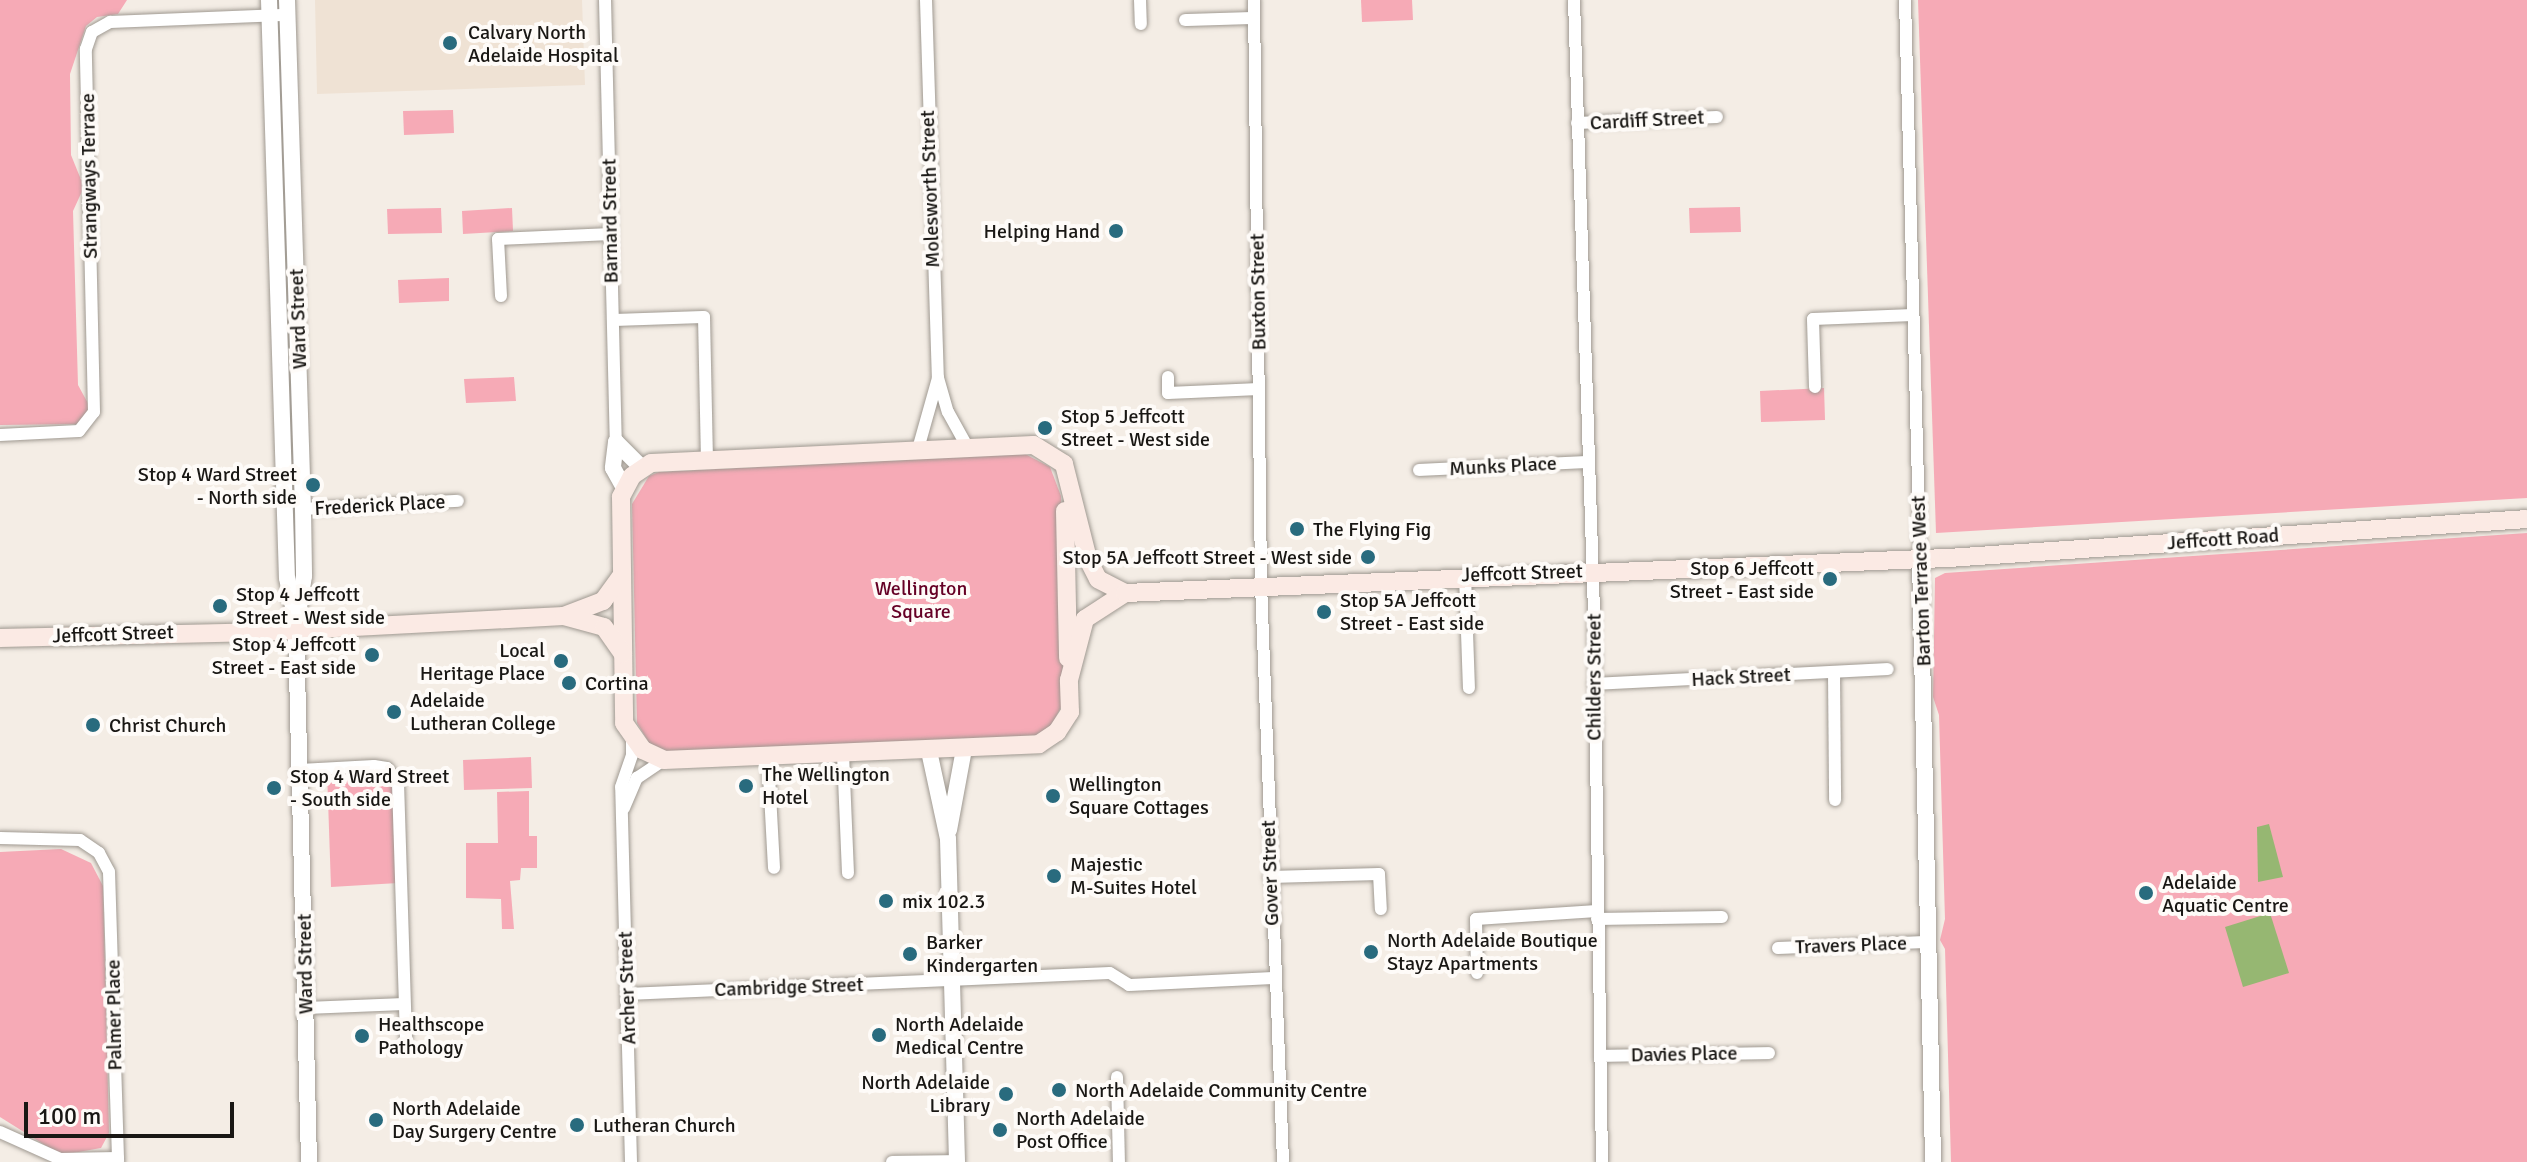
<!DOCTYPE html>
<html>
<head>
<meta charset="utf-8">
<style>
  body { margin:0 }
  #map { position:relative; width:2527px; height:1162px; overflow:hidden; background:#f4ede5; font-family:Signika,sans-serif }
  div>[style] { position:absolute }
  .built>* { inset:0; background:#efe2d4 }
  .green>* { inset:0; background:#f6aab6 }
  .water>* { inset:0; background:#96b772 }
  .roads { filter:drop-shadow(0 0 2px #9f9991) drop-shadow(0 0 2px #9f9991) }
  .minor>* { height:12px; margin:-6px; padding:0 6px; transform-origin:6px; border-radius:6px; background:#fff }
  .tertiary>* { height:16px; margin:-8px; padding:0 8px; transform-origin:8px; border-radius:8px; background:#fff }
  .secondary>* { height:18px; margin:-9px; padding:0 9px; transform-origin:9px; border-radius:9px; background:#fbeae4 }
  .dots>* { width:22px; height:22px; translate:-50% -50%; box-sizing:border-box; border:4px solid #fefbf8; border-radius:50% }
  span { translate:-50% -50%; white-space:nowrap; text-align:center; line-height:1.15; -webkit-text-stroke:8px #fefbf8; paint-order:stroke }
  .poi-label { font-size:20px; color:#191714 }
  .left { translate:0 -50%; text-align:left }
  .right { translate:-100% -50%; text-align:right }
  .street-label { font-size:20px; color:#191714 }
  .park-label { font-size:20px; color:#650025 }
  .scale { position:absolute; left:24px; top:1102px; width:210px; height:36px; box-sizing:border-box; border:4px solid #191714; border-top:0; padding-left:10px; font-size:24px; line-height:28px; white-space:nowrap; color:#191714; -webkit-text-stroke:6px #fefbf8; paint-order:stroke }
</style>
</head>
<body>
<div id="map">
  <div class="built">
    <i style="clip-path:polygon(315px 0,582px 0,585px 85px,317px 94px)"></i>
  </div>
  <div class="green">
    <i style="clip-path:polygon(0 0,127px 0,118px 14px,97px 17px,86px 26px,70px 74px,71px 155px,84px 187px,73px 211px,78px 385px,90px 407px,81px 424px,0 425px)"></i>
    <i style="clip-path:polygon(1361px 0,1412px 0,1413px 20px,1362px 22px)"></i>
    <i style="clip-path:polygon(1918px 0,2527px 0,2527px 498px,1936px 533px)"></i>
    <i style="clip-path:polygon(453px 110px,454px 133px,404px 135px,403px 111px)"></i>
    <i style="clip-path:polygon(1740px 207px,1741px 232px,1690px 233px,1689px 208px)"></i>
    <i style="clip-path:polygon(441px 208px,442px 233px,388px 234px,387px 209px)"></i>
    <i style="clip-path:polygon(512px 208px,513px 231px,463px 234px,462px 211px)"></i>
    <i style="clip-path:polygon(449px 278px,449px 301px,399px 303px,398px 280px)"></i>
    <i style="clip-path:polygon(514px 377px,516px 401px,466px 403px,464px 379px)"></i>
    <i style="clip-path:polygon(1824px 388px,1825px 420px,1761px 422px,1760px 391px)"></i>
    <i style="clip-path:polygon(1025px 454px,1050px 467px,1061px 496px,1066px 697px,1047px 735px,674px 756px,651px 746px,637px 723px,632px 504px,649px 476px,659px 472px)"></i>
    <i style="clip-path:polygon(2527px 533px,2527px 1162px,1951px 1162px,1945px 949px,1940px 940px,1945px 919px,1939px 715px,1933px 697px,1935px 578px,1945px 573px)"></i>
    <i style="clip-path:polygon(531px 757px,532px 788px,464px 790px,463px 760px)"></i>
    <i style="clip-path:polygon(383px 770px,395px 784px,398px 883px,331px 887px,327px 771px)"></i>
    <i style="clip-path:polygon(529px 791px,529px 836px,537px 836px,537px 868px,521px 868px,520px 880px,510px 881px,514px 929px,502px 929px,501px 899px,466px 898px,466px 843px,498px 843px,497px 792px)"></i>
    <i style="clip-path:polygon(61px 849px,91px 863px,103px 886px,109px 1133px,101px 1148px,73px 1153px,59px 1154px,0 1117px,0 852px)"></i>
  </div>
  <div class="water">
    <i style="clip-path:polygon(2269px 824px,2283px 877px,2258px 882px,2257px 827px)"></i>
    <i style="clip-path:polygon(2270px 913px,2289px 973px,2243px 987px,2225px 927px)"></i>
  </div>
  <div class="roads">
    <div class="minor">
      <i style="left:605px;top:0;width:442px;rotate:88.6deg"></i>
      <i style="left:926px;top:0;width:378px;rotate:88.2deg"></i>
      <i style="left:1140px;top:0;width:24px;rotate:88deg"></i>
      <i style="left:1254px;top:0;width:584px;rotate:89.31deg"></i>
      <i style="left:1261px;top:584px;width:578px;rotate:87.82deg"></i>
      <i style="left:1574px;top:0;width:612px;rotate:88.13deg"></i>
      <i style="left:1594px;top:612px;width:550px;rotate:89.17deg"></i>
      <i style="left:1905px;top:0;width:559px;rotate:88.46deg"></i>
      <i style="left:1185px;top:20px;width:69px;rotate:-1.7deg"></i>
      <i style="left:1577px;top:123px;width:140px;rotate:-2.5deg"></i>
      <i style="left:501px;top:296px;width:57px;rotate:-93deg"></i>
      <i style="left:498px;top:239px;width:113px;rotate:-2.5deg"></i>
      <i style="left:613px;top:320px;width:91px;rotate:-1.9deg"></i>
      <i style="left:704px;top:317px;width:142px;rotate:88.8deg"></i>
      <i style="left:1168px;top:377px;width:16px;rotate:90deg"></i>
      <i style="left:1168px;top:393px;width:91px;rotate:-2.5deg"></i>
      <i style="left:1815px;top:387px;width:68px;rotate:-91.7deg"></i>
      <i style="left:1813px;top:319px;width:100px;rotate:-2.3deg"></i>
      <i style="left:0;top:435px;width:79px;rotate:-2.9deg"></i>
      <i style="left:79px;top:431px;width:24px;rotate:-52deg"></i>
      <i style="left:94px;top:412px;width:363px;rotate:-91.3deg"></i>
      <i style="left:86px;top:49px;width:18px;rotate:-71deg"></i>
      <i style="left:92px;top:32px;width:21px;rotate:-29deg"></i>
      <i style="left:110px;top:22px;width:178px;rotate:-2.3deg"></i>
      <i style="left:918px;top:449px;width:74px;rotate:-74.3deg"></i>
      <i style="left:938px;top:378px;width:35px;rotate:74deg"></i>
      <i style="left:948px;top:412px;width:38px;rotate:61deg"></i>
      <i style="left:1419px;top:470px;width:167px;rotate:-2.7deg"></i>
      <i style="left:303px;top:509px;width:155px;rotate:-3deg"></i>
      <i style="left:1465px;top:575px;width:113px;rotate:88deg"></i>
      <i style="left:1834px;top:673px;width:127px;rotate:89.5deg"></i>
      <i style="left:1594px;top:684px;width:294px;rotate:-2.9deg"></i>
      <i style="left:843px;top:754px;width:119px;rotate:87.6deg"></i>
      <i style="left:768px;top:757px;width:111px;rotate:86.9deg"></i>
      <i style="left:300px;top:770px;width:74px;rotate:-3.1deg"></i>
      <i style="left:374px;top:766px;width:13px;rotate:9deg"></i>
      <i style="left:387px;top:768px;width:19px;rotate:54deg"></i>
      <i style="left:398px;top:783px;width:255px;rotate:88.2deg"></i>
      <i style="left:624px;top:808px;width:33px;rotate:-67deg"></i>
      <i style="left:637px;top:778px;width:32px;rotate:-34deg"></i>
      <i style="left:0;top:838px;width:80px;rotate:1.4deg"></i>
      <i style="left:80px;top:840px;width:23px;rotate:34deg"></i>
      <i style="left:99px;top:853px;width:21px;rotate:62deg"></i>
      <i style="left:109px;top:872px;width:290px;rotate:88.2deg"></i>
      <i style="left:1270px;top:877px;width:109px;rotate:-1.6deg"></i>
      <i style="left:1379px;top:874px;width:35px;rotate:87deg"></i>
      <i style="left:1597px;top:919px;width:125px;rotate:-0.9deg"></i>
      <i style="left:1778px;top:948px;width:147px;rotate:-2.3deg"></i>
      <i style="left:1477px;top:973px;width:54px;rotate:-91.1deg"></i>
      <i style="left:1476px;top:919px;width:121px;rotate:-3.8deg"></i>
      <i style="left:627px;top:994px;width:483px;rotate:-2.5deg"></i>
      <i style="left:1110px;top:973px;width:22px;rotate:32deg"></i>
      <i style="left:1129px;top:985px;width:144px;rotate:-2.8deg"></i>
      <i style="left:306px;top:1008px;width:98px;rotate:-2.3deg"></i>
      <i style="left:1600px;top:1056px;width:169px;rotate:-1deg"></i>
      <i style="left:1117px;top:1077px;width:85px;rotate:88.7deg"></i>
      <i style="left:0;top:1132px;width:66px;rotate:24.2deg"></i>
      <i style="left:60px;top:1159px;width:58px;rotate:-1deg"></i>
      <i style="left:631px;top:1162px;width:375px;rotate:-91.5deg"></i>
      <i style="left:621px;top:787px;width:34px;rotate:-71deg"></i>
      <i style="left:632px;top:755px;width:18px;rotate:-90deg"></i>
      <i style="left:892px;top:1162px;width:65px;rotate:-0.9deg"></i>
    </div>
    <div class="tertiary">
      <i style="left:269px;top:0;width:578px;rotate:88.22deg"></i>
      <i style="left:287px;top:578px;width:44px;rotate:78.2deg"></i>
      <i style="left:287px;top:0;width:509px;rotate:88.2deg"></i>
      <i style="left:303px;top:509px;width:67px;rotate:89.1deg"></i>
      <i style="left:304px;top:576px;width:36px;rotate:99deg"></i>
      <i style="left:616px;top:442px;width:26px;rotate:97deg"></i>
      <i style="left:613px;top:468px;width:23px;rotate:61deg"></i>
      <i style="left:616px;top:442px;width:35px;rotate:45deg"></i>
      <i style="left:1920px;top:559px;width:603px;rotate:88.76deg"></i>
      <i style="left:296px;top:630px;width:532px;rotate:88.6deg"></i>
      <i style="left:929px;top:751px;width:90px;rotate:77.8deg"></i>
      <i style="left:948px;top:839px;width:323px;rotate:88.4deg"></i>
      <i style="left:949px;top:830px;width:82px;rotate:-79.5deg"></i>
    </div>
    <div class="secondary">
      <i style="left:1065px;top:511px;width:147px;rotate:88.8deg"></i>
      <i style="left:1125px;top:593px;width:30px;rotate:-153deg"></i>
      <i style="left:1098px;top:579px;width:22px;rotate:-117deg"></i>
      <i style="left:1088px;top:559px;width:98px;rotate:-104.2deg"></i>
      <i style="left:1064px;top:464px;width:36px;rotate:-148deg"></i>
      <i style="left:1033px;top:445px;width:382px;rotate:177.3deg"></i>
      <i style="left:651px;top:463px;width:23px;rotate:146deg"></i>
      <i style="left:632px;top:476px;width:24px;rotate:118deg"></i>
      <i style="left:621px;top:497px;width:226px;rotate:89.2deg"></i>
      <i style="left:624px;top:723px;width:33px;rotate:55deg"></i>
      <i style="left:643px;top:750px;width:23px;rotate:25deg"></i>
      <i style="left:664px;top:760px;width:375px;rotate:-2.4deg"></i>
      <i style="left:1039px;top:744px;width:22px;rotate:-34deg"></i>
      <i style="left:1057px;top:732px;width:24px;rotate:-57deg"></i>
      <i style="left:1070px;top:712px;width:32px;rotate:-92deg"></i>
      <i style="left:1069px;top:680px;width:63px;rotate:-75.3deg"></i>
      <i style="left:1085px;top:619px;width:48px;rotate:-33deg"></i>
      <i style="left:1125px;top:593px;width:824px;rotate:-2.44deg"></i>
      <i style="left:1948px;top:558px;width:580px;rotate:-3.85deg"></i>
      <i style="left:564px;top:616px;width:42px;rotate:-21deg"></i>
      <i style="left:603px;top:601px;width:32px;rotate:-54deg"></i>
      <i style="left:0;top:638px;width:259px;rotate:-1.3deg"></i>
      <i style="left:259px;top:632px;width:305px;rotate:-3deg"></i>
      <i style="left:564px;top:616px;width:41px;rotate:15.4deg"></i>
      <i style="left:604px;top:627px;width:33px;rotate:55deg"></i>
    </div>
  </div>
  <div class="dots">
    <i style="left:450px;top:43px;background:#296b7e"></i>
    <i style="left:1116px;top:231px;background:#296b7e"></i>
    <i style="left:1045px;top:428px;background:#296b7e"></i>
    <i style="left:313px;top:485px;background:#296b7e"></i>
    <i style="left:1297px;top:529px;background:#296b7e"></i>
    <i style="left:1368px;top:557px;background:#296b7e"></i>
    <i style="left:1830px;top:579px;background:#296b7e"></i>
    <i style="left:220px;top:606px;background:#296b7e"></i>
    <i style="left:1324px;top:612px;background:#296b7e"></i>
    <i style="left:372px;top:655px;background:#296b7e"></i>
    <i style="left:561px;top:661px;background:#296b7e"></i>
    <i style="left:569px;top:683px;background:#296b7e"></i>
    <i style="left:394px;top:712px;background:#296b7e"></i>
    <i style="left:93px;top:725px;background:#296b7e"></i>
    <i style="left:746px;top:786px;background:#296b7e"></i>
    <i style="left:274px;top:788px;background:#296b7e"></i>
    <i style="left:1053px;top:796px;background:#296b7e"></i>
    <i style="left:1054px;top:876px;background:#296b7e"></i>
    <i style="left:2146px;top:893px;background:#296b7e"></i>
    <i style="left:886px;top:901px;background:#296b7e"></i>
    <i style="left:1371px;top:952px;background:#296b7e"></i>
    <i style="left:910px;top:954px;background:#296b7e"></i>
    <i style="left:879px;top:1035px;background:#296b7e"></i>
    <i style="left:362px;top:1036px;background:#296b7e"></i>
    <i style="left:1059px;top:1090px;background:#296b7e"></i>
    <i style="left:1006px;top:1094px;background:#296b7e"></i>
    <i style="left:376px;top:1120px;background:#296b7e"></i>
    <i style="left:577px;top:1125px;background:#296b7e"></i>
    <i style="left:1000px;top:1130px;background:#296b7e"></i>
  </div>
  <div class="poi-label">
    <span class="left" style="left:468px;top:44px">Calvary North<br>Adelaide Hospital</span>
    <span class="right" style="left:1100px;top:231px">Helping Hand</span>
    <span class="left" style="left:1061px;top:428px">Stop 5 Jeffcott<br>Street - West side</span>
    <span class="right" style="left:297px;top:486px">Stop 4 Ward Street<br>- North side</span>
    <span class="left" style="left:1313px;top:529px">The Flying Fig</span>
    <span class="right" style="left:1352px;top:557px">Stop 5A Jeffcott Street - West side</span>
    <span class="right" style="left:1814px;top:580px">Stop 6 Jeffcott<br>Street - East side</span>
    <span class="left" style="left:236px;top:606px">Stop 4 Jeffcott<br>Street - West side</span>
    <span class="left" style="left:1340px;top:612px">Stop 5A Jeffcott<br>Street - East side</span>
    <span class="right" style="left:356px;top:656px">Stop 4 Jeffcott<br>Street - East side</span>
    <span class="right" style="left:545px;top:662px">Local<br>Heritage Place</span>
    <span class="left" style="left:585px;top:683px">Cortina</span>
    <span class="left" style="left:410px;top:712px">Adelaide<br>Lutheran College</span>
    <span class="left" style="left:109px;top:725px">Christ Church</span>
    <span class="left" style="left:762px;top:786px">The Wellington<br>Hotel</span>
    <span class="left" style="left:290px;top:788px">Stop 4 Ward Street<br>- South side</span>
    <span class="left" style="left:1069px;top:796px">Wellington<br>Square Cottages</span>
    <span class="left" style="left:1070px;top:876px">Majestic<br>M-Suites Hotel</span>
    <span class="left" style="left:2162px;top:894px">Adelaide<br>Aquatic Centre</span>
    <span class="left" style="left:902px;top:901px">mix 102.3</span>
    <span class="left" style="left:1387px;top:952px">North Adelaide Boutique<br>Stayz Apartments</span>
    <span class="left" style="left:926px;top:954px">Barker<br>Kindergarten</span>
    <span class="left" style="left:378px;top:1036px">Healthscope<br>Pathology</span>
    <span class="left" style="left:895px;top:1036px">North Adelaide<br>Medical Centre</span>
    <span class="right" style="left:990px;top:1094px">North Adelaide<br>Library</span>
    <span class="left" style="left:1075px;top:1090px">North Adelaide Community Centre</span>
    <span class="left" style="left:392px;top:1120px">North Adelaide<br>Day Surgery Centre</span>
    <span class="left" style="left:1016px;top:1130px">North Adelaide<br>Post Office</span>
    <span class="left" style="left:593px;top:1125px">Lutheran Church</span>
  </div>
  <div class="street-label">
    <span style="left:1647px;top:120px;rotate:-3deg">Cardiff Street</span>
    <span style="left:89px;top:176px;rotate:-91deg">Strangways Terrace</span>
    <span style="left:930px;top:189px;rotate:-92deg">Molesworth Street</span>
    <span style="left:610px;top:221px;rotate:-91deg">Barnard Street</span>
    <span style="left:1258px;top:292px;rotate:-91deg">Buxton Street</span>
    <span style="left:298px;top:319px;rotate:-92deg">Ward Street</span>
    <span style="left:1503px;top:466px;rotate:-3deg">Munks Place</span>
    <span style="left:380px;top:505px;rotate:-3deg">Frederick Place</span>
    <span style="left:2223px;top:539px;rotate:-4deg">Jeffcott Road</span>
    <span style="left:1522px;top:573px;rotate:-2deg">Jeffcott Street</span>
    <span style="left:1921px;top:581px;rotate:-92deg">Barton Terrace West</span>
    <span style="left:113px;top:634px;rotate:-2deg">Jeffcott Street</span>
    <span style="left:1594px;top:677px;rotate:-90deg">Childers Street</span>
    <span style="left:1741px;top:677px;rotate:-3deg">Hack Street</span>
    <span style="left:1270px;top:873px;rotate:-92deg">Gover Street</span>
    <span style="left:1851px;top:945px;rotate:-2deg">Travers Place</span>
    <span style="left:305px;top:964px;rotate:-91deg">Ward Street</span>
    <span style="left:789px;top:987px;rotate:-2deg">Cambridge Street</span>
    <span style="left:627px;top:988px;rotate:-92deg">Archer Street</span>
    <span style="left:114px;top:1015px;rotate:-91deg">Palmer Place</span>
    <span style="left:1684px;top:1054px;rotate:-1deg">Davies Place</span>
  </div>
  <div class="park-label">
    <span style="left:921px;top:600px">Wellington<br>Square</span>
  </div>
  <div class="scale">100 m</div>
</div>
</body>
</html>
